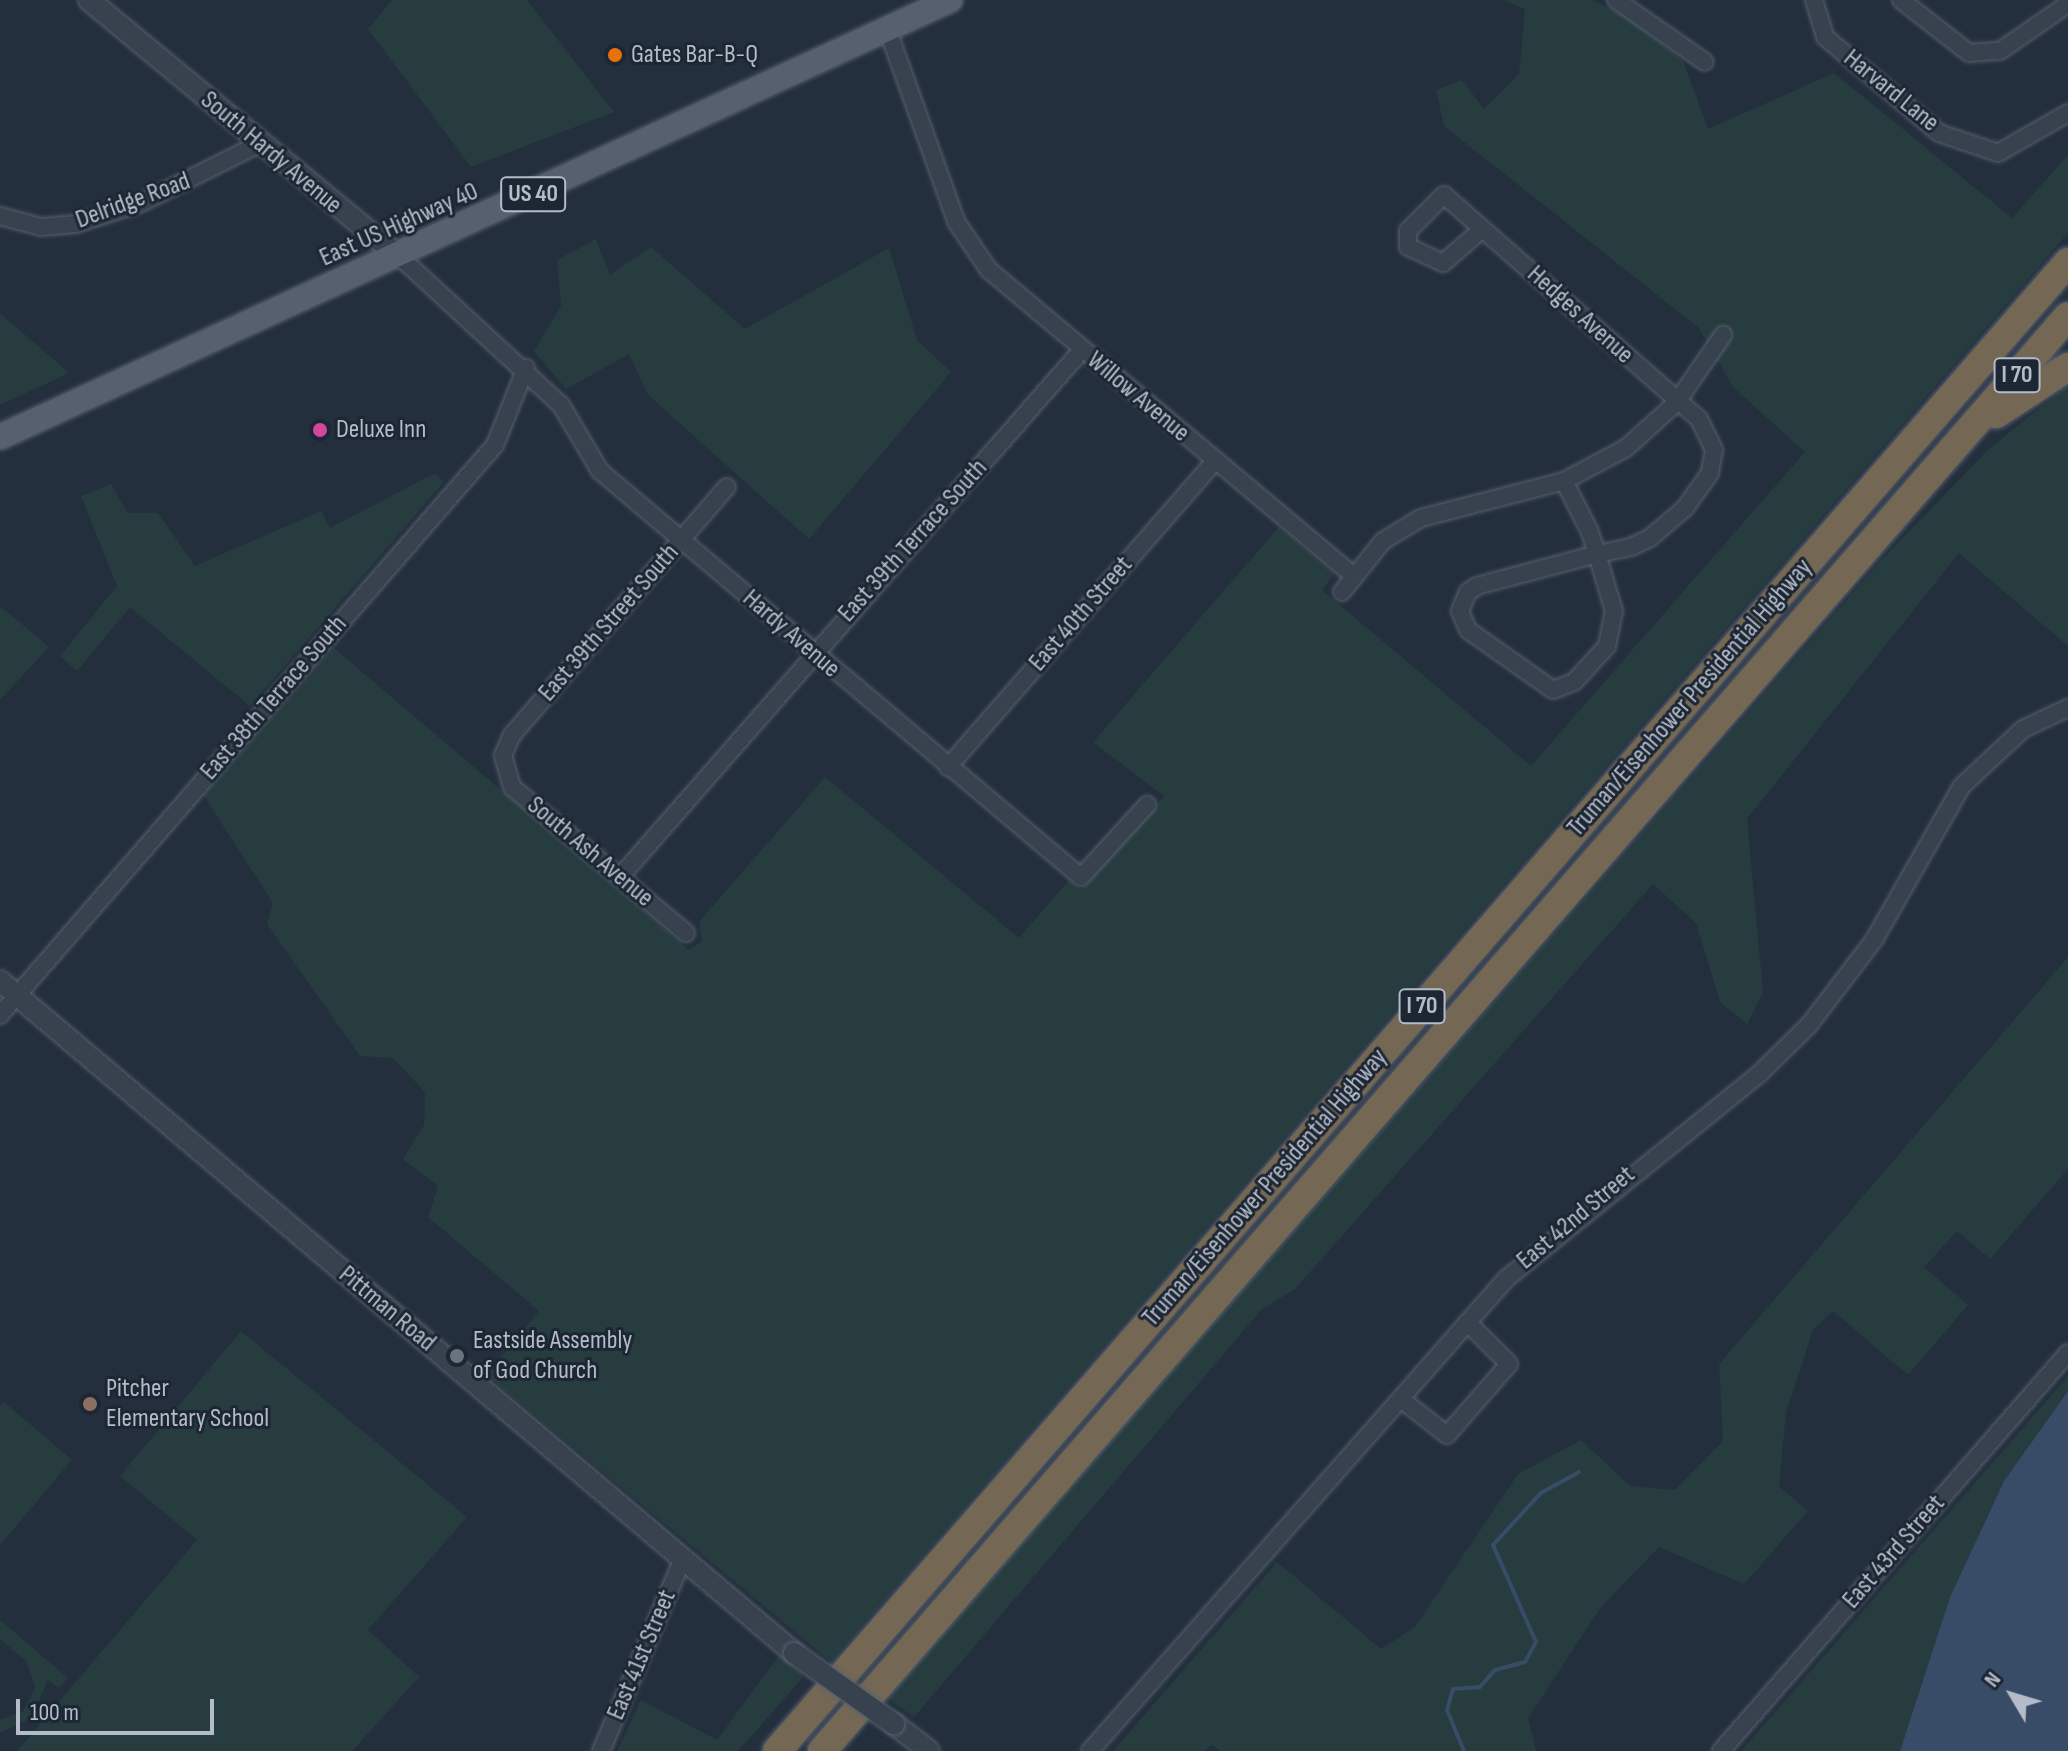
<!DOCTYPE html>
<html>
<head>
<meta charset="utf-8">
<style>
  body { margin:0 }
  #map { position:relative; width:2068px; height:1751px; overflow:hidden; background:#242f3e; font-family:"Sofia Sans Condensed",sans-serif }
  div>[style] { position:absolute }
  .green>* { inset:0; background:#263c3f }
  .water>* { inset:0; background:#394c67 }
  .stream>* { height:4px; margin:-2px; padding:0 2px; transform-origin:2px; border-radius:2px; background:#394c67 }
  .roads { filter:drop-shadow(0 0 2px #565f6c) drop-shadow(0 0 2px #565f6c) }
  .minor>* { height:16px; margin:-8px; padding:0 8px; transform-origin:8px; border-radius:8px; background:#38414e }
  .tertiary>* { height:20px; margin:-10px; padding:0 10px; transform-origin:10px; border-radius:10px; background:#38414e }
  .primary>* { height:24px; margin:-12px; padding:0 12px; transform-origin:12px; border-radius:12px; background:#56606e }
  .motorway>* { height:28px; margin:-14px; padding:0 14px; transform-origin:14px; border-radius:14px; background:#746855 }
  .bridges { filter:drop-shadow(0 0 2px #565f6c) drop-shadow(0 0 2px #565f6c) }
  .tertiary-bridge>* { height:20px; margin:-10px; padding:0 10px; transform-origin:10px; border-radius:10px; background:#38414e }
  .dots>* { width:22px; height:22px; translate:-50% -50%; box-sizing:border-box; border:4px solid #1d2633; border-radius:50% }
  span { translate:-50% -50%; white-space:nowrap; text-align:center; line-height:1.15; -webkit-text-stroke:6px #1d2633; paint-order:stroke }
  .shield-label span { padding:2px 6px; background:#1d2633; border:2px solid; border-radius:6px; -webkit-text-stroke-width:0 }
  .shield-label { font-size:24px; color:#b4bcc9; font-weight:700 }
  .poi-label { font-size:26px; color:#b4bcc9 }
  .left { translate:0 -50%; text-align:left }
  .street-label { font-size:26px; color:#b4bcc9 }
  .north { position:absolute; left:1972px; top:1655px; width:80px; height:80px; -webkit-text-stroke:6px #1d2633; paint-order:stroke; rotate:308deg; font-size:22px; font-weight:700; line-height:32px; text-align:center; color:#b4bcc9 }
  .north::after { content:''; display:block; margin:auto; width:28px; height:36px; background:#b4bcc9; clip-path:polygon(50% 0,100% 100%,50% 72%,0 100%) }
  .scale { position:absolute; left:16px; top:1699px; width:198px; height:36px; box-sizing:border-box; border:4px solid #b4bcc9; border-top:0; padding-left:10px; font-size:24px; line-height:28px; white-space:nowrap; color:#b4bcc9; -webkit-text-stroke:6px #1d2633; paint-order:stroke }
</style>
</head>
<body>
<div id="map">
  <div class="green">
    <i style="clip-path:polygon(392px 0,527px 0,614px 112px,471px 167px,368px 29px)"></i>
    <i style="clip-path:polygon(1503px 0,1593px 0,1630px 19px,1683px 60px,1708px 129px,1834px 73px,2012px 218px,2068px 155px,2068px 233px,831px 1662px,486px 1375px,539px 1311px,428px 1217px,438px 1186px,403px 1159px,424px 1125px,425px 1092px,393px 1058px,360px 1056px,267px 924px,273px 903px,204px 796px,334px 648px,689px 950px,702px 941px,699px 922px,825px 777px,1019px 938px,1069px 880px,1081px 890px,1164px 796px,1093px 742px,1279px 527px,1334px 574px,1322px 590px,1531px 766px,1805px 452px,1733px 387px,1699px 328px,1444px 126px,1436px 90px,1462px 80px,1484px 109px,1519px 74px,1525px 9px)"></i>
    <i style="clip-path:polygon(596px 239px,610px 275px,651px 247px,745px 329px,889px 248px,917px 340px,951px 372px,809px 539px,648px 395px,629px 354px,566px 389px,534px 351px,561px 306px,557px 260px)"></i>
    <i style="clip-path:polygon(0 313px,69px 373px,0 405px)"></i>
    <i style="clip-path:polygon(2068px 385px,2068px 646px,1959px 553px,1747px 819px,1763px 992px,1747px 1024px,1720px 1002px,1696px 923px,1653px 884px,1295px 1289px,1262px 1309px,914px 1717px,885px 1698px,1884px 557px,1989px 449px)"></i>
    <i style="clip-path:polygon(435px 473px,444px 482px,250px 706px,130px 607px,77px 671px,60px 656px,117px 586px,81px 496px,111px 484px,128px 513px,158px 513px,195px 566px,321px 511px,330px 528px)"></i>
    <i style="clip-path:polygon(0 606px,49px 647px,0 700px)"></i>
    <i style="clip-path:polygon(2068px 957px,2068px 1169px,1990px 1259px,1957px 1231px,1924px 1267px,1968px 1305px,1908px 1375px,1833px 1311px,1813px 1330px,1786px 1413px,1779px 1486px,1808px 1511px,1744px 1584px,1659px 1547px,1601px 1607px,1528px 1718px,1536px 1751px,1220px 1751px,1212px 1744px,1205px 1751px,1113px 1751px,1277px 1562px,1381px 1649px,1415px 1627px,1518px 1474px,1581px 1440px,1630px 1486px,1675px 1490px,1723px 1441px,1719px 1364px)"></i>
    <i style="clip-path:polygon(241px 1331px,467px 1517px,368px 1630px,419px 1677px,352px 1751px,17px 1751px,197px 1540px,120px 1476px)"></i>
    <i style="clip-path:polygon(2068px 1376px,2068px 1391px,2004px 1481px,1950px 1597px,1900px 1751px,1741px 1751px)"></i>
    <i style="clip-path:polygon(4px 1402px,72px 1460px,0 1545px,0 1406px)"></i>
    <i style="clip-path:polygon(0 1620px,68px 1678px,59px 1688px,48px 1680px,31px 1718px,0 1733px,0 1720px,23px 1711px,35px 1688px,27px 1662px,0 1639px)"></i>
    <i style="clip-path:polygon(780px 1654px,804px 1676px,738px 1751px,617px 1751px,641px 1700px,717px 1740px)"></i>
  </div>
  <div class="water">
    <i style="clip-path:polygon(2068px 1391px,2068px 1751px,1900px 1751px,1950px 1597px,2004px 1481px)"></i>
  </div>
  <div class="stream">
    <i style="left:1464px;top:1751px;width:44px;rotate:-112.5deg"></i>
    <i style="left:1447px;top:1710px;width:22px;rotate:-74deg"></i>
    <i style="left:1453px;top:1689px;width:27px;rotate:-4deg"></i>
    <i style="left:1480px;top:1687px;width:23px;rotate:-49deg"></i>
    <i style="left:1495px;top:1670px;width:31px;rotate:-15deg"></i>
    <i style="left:1525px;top:1662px;width:23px;rotate:-61deg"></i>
    <i style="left:1536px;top:1642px;width:106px;rotate:-113.9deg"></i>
    <i style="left:1493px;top:1545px;width:71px;rotate:-47.3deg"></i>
    <i style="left:1541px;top:1493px;width:43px;rotate:-28.9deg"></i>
  </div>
  <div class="roads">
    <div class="minor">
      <i style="left:1616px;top:0;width:108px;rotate:34.9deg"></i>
      <i style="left:1814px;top:0;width:39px;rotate:73deg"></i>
      <i style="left:1825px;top:37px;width:149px;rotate:40.1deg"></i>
      <i style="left:1939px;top:133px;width:62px;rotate:18.7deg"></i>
      <i style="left:1998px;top:153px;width:81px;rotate:-29.7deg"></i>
      <i style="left:1901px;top:0;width:86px;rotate:37.9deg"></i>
      <i style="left:1969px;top:53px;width:31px;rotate:-4deg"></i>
      <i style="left:2000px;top:51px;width:83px;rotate:-34.7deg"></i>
      <i style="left:887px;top:28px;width:207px;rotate:70.3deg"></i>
      <i style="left:957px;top:223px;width:57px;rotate:55.8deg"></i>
      <i style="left:989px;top:270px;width:475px;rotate:40deg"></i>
      <i style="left:0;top:216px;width:42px;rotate:15deg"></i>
      <i style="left:41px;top:227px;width:35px;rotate:-5deg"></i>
      <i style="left:76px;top:224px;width:68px;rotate:-17.9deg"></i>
      <i style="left:141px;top:203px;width:132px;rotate:-26.6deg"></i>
      <i style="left:1480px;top:231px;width:49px;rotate:139.1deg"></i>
      <i style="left:1443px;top:263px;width:38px;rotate:-155deg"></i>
      <i style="left:1408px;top:247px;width:16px;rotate:-90deg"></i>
      <i style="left:1408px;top:231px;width:51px;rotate:-45deg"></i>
      <i style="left:1444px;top:195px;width:339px;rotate:41.3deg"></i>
      <i style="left:1699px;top:419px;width:34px;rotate:64deg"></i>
      <i style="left:1714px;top:450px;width:23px;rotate:100deg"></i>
      <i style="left:1710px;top:473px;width:43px;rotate:125.5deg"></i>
      <i style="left:1685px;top:508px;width:46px;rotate:139.4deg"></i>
      <i style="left:1650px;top:538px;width:21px;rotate:155deg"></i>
      <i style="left:1631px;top:547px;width:35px;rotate:168deg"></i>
      <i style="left:1597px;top:554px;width:124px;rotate:165.1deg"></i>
      <i style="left:1477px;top:586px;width:11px;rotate:146deg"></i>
      <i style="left:1468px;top:592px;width:21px;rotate:113deg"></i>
      <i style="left:1460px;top:611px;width:21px;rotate:67deg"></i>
      <i style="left:1468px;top:630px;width:104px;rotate:35.2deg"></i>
      <i style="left:1553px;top:690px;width:22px;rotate:-21deg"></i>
      <i style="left:1574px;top:682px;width:49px;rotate:-47.5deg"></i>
      <i style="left:1607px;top:646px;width:36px;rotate:-79deg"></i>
      <i style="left:1614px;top:611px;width:59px;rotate:-106.6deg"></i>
      <i style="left:1597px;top:554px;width:23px;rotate:-108deg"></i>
      <i style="left:1590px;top:532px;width:57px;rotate:-117deg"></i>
      <i style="left:401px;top:258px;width:217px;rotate:42.6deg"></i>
      <i style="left:561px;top:405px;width:77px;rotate:59.4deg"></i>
      <i style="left:600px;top:471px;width:629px;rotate:40.17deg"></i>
      <i style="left:1081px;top:877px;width:98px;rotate:-47.5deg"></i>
      <i style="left:1342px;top:592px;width:65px;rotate:-51.2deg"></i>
      <i style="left:1383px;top:541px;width:44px;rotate:-31.2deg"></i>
      <i style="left:1421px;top:518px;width:148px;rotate:-14.5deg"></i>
      <i style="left:1564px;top:481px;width:70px;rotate:-28deg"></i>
      <i style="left:1626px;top:448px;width:67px;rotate:-42deg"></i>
      <i style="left:1676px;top:403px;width:83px;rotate:-55.3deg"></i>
      <i style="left:948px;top:767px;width:406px;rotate:-48.9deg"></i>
      <i style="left:620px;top:877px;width:699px;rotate:-48.77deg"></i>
      <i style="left:686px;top:933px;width:227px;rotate:-140deg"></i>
      <i style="left:512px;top:787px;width:33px;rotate:-106deg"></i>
      <i style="left:503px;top:755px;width:22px;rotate:-66deg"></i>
      <i style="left:512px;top:735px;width:328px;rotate:-49.1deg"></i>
      <i style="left:0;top:1015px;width:755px;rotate:-49.03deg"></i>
      <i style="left:495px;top:445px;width:83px;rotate:-68.1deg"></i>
      <i style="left:1401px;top:1399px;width:58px;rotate:38deg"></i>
      <i style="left:1447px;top:1435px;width:94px;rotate:-48.9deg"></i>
      <i style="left:1509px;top:1364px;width:59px;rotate:-135deg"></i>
      <i style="left:601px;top:1751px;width:209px;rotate:-66.9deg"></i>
      <i style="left:1090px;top:1751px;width:629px;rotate:-48.61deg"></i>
      <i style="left:1506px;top:1279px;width:324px;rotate:-39deg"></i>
      <i style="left:1758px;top:1075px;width:71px;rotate:-44.4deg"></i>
      <i style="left:1809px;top:1025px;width:107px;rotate:-52.6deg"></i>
      <i style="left:1874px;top:940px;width:177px;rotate:-60.3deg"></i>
      <i style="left:1962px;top:786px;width:83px;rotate:-43.1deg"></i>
      <i style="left:2023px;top:729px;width:50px;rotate:-25deg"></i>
      <i style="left:1721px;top:1751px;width:528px;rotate:-48.92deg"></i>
    </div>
    <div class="tertiary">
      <i style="left:89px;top:0;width:405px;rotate:39.6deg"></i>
      <i style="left:0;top:981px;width:1040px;rotate:40.24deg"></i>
      <i style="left:894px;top:1724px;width:44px;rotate:37.6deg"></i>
    </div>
    <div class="primary">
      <i style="left:0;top:437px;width:1046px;rotate:-24.7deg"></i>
    </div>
    <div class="motorway">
      <i style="left:1996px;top:414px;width:86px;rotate:-33.1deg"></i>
      <i style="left:777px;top:1751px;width:1971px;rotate:-49.07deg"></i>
      <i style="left:822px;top:1751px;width:1900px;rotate:-49.03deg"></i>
    </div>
  </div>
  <div class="bridges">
    <div class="tertiary-bridge">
      <i style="left:794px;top:1653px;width:123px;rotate:35.4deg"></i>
    </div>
  </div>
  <div class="dots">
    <i style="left:615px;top:55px;background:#e8710a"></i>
    <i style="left:320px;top:430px;background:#d1479c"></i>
    <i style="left:457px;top:1356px;background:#6b7280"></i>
    <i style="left:90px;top:1404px;background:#8d6e63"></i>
  </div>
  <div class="shield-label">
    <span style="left:533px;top:194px">US 40</span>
    <span style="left:2017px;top:375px">I 70</span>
    <span style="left:1422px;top:1006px">I 70</span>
  </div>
  <div class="poi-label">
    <span class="left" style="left:631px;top:55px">Gates Bar-B-Q</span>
    <span class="left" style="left:336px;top:430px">Deluxe Inn</span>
    <span class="left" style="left:473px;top:1356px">Eastside Assembly<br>of God Church</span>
    <span class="left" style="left:106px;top:1404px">Pitcher<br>Elementary School</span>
  </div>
  <div class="street-label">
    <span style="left:1891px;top:91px;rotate:39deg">Harvard Lane</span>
    <span style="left:271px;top:153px;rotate:40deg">South Hardy Avenue</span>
    <span style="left:133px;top:201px;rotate:-20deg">Delridge Road</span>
    <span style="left:399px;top:225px;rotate:-24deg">East US Highway 40</span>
    <span style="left:1580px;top:315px;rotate:42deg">Hedges Avenue</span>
    <span style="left:1138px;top:397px;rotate:40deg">Willow Avenue</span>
    <span style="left:913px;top:541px;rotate:-48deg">East 39th Terrace South</span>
    <span style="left:1081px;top:614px;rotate:-49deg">East 40th Street</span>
    <span style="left:609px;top:623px;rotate:-49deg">East 39th Street South</span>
    <span style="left:791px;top:634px;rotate:41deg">Hardy Avenue</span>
    <span style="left:274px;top:698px;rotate:-49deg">East 38th Terrace South</span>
    <span style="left:1690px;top:698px;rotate:-49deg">Truman/Eisenhower Presidential Highway</span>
    <span style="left:590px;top:852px;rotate:40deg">South Ash Avenue</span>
    <span style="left:1265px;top:1188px;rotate:-49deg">Truman/Eisenhower Presidential Highway</span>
    <span style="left:1576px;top:1218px;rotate:-40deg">East 42nd Street</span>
    <span style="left:387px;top:1309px;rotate:40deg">Pittman Road</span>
    <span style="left:1894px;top:1552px;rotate:-49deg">East 43rd Street</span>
    <span style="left:642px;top:1655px;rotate:-67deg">East 41st Street</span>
  </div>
  <div class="north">N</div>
  <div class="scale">100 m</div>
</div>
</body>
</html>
